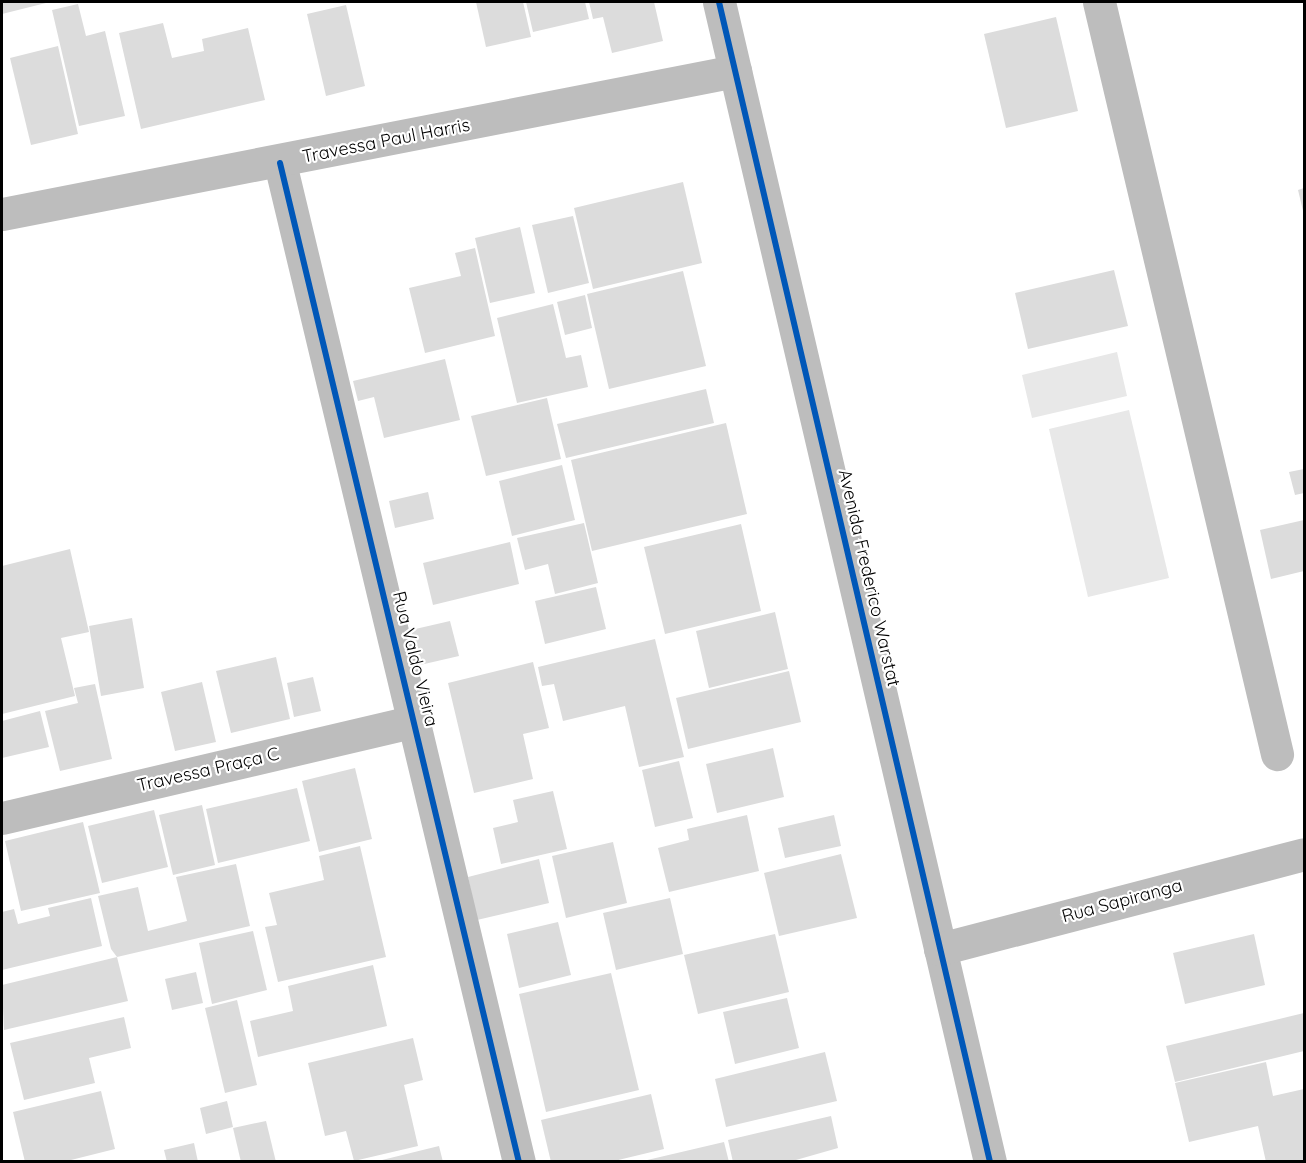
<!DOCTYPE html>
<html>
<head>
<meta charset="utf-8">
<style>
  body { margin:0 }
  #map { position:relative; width:1306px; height:1163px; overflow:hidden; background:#fff; font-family:Quicksand,sans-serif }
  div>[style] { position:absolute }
  .green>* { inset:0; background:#e8e8e8 }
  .building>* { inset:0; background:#dcdcdc }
  .minor>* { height:33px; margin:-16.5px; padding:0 16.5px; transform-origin:16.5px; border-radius:16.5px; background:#bdbdbd }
  .cycleway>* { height:6px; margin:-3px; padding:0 3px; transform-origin:3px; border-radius:3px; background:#0057b8 }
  span { translate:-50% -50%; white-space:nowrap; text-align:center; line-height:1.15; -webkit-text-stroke:4.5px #fff; paint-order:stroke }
  .street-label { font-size:18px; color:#000 }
  .frame { position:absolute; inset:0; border:3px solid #000; pointer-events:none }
</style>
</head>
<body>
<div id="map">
  <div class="green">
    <i style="clip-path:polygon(1117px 352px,1127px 396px,1032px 418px,1022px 375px)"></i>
    <i style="clip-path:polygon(1129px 410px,1169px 578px,1088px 597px,1049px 429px)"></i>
  </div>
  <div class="building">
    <i style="clip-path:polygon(2px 2px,50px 2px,2px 14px)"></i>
    <i style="clip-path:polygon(476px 2px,523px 2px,531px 37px,486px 47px)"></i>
    <i style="clip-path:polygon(526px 2px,585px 2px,589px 19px,533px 32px)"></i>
    <i style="clip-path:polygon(589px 2px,654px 2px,663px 41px,612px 53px,603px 17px,593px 19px)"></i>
    <i style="clip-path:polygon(78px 4px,86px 36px,105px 31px,125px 116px,79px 126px,52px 10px)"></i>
    <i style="clip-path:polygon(346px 5px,365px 86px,326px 96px,307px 14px)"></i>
    <i style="clip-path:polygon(1056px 17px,1078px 111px,1006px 128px,984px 34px)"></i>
    <i style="clip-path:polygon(163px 23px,172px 58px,204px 51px,202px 39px,248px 28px,265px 100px,141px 129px,119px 33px)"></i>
    <i style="clip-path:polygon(58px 46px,78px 134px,31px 145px,10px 58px)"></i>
    <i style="clip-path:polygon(683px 182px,702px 263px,593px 289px,574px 208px)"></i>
    <i style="clip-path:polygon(1304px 188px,1304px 215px,1298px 190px)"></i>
    <i style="clip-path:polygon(573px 216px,589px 283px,548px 293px,532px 225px)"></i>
    <i style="clip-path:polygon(520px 227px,535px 293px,490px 303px,475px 238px)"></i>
    <i style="clip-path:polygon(475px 248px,495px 336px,425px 353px,409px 288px,461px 276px,455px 253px)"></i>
    <i style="clip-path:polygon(1114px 270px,1128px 326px,1028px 349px,1015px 293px)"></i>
    <i style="clip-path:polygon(683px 271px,706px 366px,609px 389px,587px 294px)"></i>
    <i style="clip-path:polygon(585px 295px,592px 328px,565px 335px,557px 302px)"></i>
    <i style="clip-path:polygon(553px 304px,566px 358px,581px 355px,588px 387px,517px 403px,497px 318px)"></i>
    <i style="clip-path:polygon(445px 359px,460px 420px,384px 438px,374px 397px,358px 401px,353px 381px)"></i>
    <i style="clip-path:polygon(706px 389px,714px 423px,566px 458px,557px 424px)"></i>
    <i style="clip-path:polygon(547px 398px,561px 459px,486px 476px,471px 416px)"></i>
    <i style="clip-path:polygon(726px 423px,747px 514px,592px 551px,571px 460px)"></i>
    <i style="clip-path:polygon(562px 465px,575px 520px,512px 536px,499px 481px)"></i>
    <i style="clip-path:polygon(1304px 469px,1304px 493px,1295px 495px,1289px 472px)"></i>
    <i style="clip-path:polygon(428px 492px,434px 519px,395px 528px,389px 501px)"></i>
    <i style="clip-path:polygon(1304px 520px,1304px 571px,1271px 579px,1260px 530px)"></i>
    <i style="clip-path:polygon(584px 523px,598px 583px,555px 594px,548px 564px,525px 570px,517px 538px)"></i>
    <i style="clip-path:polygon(741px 524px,761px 611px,665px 634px,644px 547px)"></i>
    <i style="clip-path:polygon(510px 542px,519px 584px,433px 605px,423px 563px)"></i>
    <i style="clip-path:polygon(70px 549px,89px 632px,61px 638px,75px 696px,2px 714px,2px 566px)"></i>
    <i style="clip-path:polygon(596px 587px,606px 629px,545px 644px,535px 601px)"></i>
    <i style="clip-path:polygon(775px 612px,788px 669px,709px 688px,696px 631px)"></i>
    <i style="clip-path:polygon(132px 618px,144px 688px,101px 696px,89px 626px)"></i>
    <i style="clip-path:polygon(450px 621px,459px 656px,420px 665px,411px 630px)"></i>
    <i style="clip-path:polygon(655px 639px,684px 757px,639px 767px,625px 706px,563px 721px,554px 684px,542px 686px,538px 667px)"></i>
    <i style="clip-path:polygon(276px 657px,290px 719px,231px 733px,216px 671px)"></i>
    <i style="clip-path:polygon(533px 662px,549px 728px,523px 734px,533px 779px,474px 793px,448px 683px)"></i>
    <i style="clip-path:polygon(789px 671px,801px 722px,688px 749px,676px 698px)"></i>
    <i style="clip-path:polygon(313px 677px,321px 711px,294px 717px,287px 683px)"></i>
    <i style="clip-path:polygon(202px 682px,216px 742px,175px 751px,161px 692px)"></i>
    <i style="clip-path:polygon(95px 684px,112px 759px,60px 771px,45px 711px,78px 703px,74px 688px)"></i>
    <i style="clip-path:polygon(40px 711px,49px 747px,2px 758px,2px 721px)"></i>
    <i style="clip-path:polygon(773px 748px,784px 797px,717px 813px,706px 764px)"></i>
    <i style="clip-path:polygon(679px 761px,693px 818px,655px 827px,642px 770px)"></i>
    <i style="clip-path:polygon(355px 768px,372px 839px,319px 852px,302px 781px)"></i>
    <i style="clip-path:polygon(297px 788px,310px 841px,218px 863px,206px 809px)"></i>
    <i style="clip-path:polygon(553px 791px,567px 849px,501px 864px,493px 828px,518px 822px,513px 800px)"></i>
    <i style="clip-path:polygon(202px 805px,215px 865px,173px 875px,159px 815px)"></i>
    <i style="clip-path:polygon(154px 810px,168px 867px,102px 883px,88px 826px)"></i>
    <i style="clip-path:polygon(747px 815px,759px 871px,669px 892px,658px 848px,689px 840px,687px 829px)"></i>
    <i style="clip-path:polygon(834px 815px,841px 846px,785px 858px,778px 828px)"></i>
    <i style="clip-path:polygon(83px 822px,100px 893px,21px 911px,5px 841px)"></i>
    <i style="clip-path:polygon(613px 842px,627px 903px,566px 918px,552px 856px)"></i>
    <i style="clip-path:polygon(360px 846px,386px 957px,278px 982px,265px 927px,277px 925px,269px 893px,324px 880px,319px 856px)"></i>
    <i style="clip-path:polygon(841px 854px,857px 918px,779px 936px,764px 873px)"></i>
    <i style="clip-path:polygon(539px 859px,549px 903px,477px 920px,468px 877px)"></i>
    <i style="clip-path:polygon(236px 864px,250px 926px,117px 957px,111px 949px,98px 896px,138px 887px,148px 931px,187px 921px,176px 877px)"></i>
    <i style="clip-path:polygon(91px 898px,102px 946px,2px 970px,2px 912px,14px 909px,18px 924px,50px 916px,48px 908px)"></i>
    <i style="clip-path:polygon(670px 898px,683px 954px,616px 970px,603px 913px)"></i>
    <i style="clip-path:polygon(558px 922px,571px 975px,519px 988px,507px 934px)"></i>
    <i style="clip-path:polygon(253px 931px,267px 990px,212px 1004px,199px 943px)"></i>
    <i style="clip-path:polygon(775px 934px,789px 992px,698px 1014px,684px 955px)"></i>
    <i style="clip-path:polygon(1254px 934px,1265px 985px,1185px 1004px,1173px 953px)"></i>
    <i style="clip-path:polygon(117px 957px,128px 1001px,4px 1030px,2px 985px)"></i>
    <i style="clip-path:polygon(373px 965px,387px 1026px,258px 1057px,250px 1021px,293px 1011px,288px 986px)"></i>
    <i style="clip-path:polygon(196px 972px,203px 1003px,172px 1010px,165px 979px)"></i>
    <i style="clip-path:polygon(611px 973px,639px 1090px,546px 1112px,519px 994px)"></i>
    <i style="clip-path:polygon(787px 998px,799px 1048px,735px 1064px,723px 1012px)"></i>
    <i style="clip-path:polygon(237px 1000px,257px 1085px,225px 1093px,205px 1008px)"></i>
    <i style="clip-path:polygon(1304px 1013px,1304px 1051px,1175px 1082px,1166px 1046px)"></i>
    <i style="clip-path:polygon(124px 1017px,131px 1048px,89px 1058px,95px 1083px,24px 1100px,10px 1043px)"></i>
    <i style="clip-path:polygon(413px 1038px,423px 1080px,404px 1085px,418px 1146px,354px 1161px,346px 1131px,325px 1136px,308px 1063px)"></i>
    <i style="clip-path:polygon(825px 1052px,837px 1101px,726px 1127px,715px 1079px)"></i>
    <i style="clip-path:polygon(1266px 1062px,1273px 1096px,1304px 1089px,1304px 1162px,1266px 1162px,1258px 1126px,1189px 1142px,1175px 1083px)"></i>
    <i style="clip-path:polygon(101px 1091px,115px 1149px,63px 1162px,25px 1162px,13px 1112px)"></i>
    <i style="clip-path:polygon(651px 1094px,664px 1149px,610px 1162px,551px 1162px,541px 1120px)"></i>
    <i style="clip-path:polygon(227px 1101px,233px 1127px,206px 1134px,200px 1108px)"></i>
    <i style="clip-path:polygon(831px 1116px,838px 1148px,789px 1162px,733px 1162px,728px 1140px)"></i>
    <i style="clip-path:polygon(266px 1121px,276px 1162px,241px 1162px,233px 1128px)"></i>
    <i style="clip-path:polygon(724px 1142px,729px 1162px,643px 1162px,643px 1161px)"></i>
    <i style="clip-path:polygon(194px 1143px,198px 1162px,167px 1162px,164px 1150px)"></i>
    <i style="clip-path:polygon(439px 1146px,443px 1162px,378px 1162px,378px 1161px)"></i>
  </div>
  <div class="minor">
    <i style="left:719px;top:2px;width:1191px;rotate:76.85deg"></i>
    <i style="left:1099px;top:2px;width:773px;rotate:76.68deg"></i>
    <i style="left:280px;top:163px;width:1027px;rotate:76.55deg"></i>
    <i style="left:2px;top:214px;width:747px;rotate:-11.04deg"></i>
    <i style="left:2px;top:818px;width:423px;rotate:-13.2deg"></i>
    <i style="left:940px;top:949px;width:376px;rotate:-14.6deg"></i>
  </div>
  <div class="cycleway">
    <i style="left:719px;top:2px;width:1191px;rotate:76.85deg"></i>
    <i style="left:280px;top:163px;width:1027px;rotate:76.55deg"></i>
  </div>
  <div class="street-label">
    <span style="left:386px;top:141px;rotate:-11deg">Travessa Paul Harris</span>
    <span style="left:869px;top:578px;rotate:77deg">Avenida Frederico Warstat</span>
    <span style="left:415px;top:659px;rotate:76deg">Rua Valdo Vieira</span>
    <span style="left:208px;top:770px;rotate:-13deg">Travessa Praça C</span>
    <span style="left:1122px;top:901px;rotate:-15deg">Rua Sapiranga</span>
  </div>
  <div class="frame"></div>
</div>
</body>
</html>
